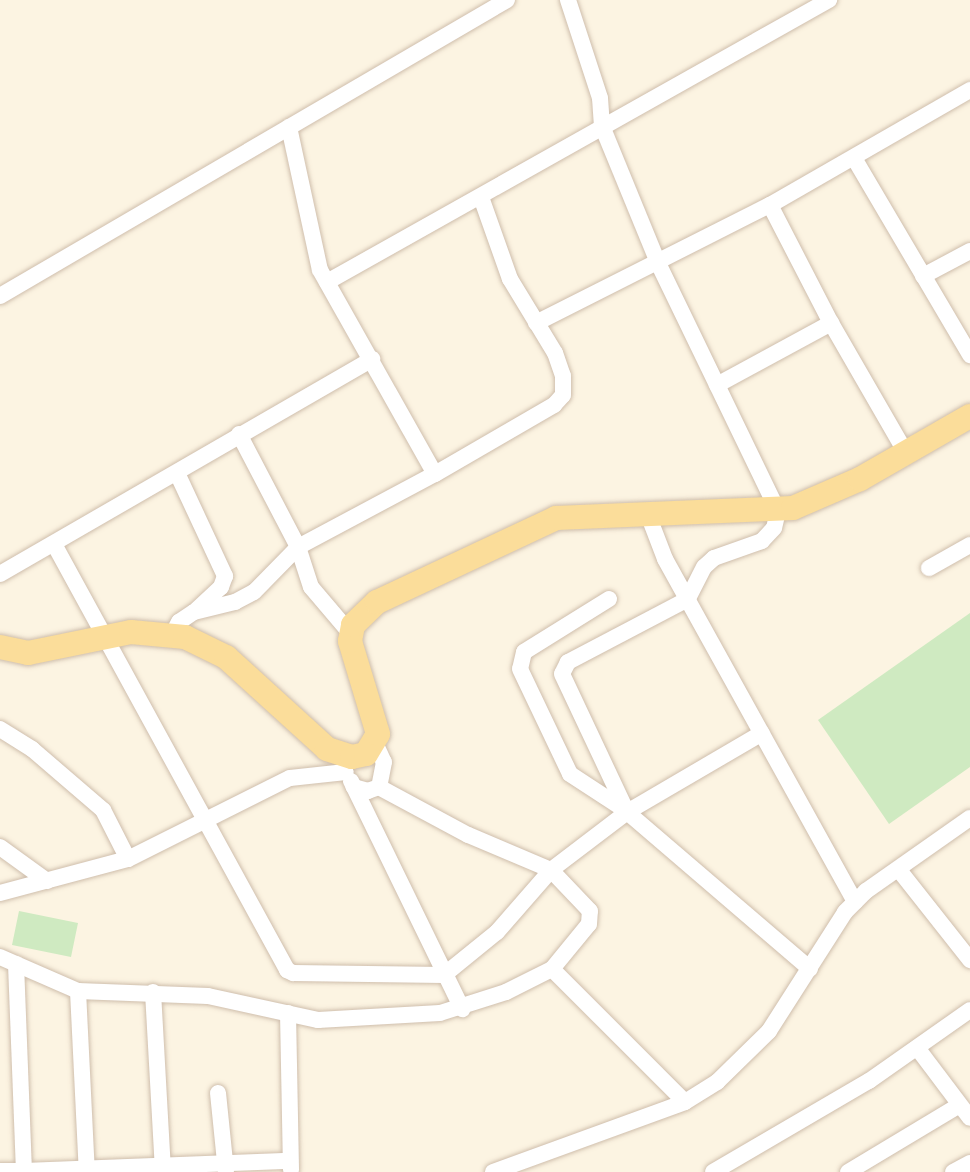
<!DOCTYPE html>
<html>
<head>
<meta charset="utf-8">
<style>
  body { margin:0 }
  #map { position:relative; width:970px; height:1172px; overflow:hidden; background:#fcf4e2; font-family:"Sofia Sans Condensed",sans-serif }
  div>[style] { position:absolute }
  .green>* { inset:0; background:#cfeac1 }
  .roads { filter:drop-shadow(0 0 2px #cfbeac) drop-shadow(0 0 2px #cfbeac) }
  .minor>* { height:16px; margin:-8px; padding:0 8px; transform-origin:8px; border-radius:8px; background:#fff }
  .primary>* { height:24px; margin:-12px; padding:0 12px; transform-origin:12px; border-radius:12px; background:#fbdd9a }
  span { translate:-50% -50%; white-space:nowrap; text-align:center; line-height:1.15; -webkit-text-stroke:5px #fff7e9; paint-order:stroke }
</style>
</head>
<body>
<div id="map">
  <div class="green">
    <i style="clip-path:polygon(970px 613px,970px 767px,889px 824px,818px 720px)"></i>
    <i style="clip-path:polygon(19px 911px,78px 923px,71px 957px,12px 945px)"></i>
  </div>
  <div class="roads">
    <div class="minor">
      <i style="left:568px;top:0;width:103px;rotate:71.9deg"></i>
      <i style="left:600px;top:98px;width:28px;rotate:86deg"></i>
      <i style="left:602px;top:126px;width:150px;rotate:67.7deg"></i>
      <i style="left:659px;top:265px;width:273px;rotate:64.2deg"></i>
      <i style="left:778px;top:511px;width:17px;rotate:103deg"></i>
      <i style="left:774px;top:528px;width:18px;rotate:133deg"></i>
      <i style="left:762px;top:541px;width:51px;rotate:160.5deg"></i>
      <i style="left:714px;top:558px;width:13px;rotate:138deg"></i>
      <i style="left:704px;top:567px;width:36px;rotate:117deg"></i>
      <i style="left:688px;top:599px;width:136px;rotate:152.3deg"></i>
      <i style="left:568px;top:662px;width:13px;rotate:117deg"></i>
      <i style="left:562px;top:674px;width:153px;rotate:64.8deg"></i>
      <i style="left:627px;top:812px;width:241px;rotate:40.6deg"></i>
      <i style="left:289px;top:127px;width:146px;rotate:77.8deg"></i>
      <i style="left:320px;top:270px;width:234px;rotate:60.6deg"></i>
      <i style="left:854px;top:158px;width:229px;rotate:59.5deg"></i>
      <i style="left:770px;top:205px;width:133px;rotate:62.7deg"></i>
      <i style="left:831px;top:323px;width:150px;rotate:60deg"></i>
      <i style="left:923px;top:276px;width:53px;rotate:-28deg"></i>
      <i style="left:327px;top:282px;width:576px;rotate:-29.33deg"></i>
      <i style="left:0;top:296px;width:587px;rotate:-30.28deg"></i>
      <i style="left:536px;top:323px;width:262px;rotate:-26.8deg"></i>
      <i style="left:770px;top:205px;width:231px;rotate:-29.9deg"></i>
      <i style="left:717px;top:385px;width:130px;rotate:-28.5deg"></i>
      <i style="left:239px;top:434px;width:127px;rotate:62.4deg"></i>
      <i style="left:298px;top:547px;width:42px;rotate:72deg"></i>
      <i style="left:311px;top:587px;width:62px;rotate:49.6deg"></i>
      <i style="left:177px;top:473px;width:114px;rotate:65deg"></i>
      <i style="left:225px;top:576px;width:12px;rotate:110deg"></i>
      <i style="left:221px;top:587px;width:33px;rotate:137deg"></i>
      <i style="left:647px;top:512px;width:50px;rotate:69deg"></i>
      <i style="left:665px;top:559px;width:392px;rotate:61deg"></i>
      <i style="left:54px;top:544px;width:486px;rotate:61.3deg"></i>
      <i style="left:287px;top:970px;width:7px;rotate:27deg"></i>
      <i style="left:293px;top:973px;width:151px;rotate:0.8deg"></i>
      <i style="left:444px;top:975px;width:68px;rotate:-39.1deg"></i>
      <i style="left:497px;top:932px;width:82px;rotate:-48.9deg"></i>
      <i style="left:551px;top:870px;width:96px;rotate:-37.3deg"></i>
      <i style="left:627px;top:812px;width:156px;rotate:-30.3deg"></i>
      <i style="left:929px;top:568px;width:47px;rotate:-29.3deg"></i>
      <i style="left:0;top:574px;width:430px;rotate:-30deg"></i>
      <i style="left:609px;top:599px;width:100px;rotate:148.1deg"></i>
      <i style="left:524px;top:652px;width:17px;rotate:103deg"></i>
      <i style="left:520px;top:669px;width:116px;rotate:64.5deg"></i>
      <i style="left:570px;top:774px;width:66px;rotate:33.2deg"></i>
      <i style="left:172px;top:635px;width:15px;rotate:-62deg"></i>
      <i style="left:179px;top:622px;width:18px;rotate:-34deg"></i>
      <i style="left:194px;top:612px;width:42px;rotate:-13.7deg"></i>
      <i style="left:235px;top:602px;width:21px;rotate:-28deg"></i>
      <i style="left:254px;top:592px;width:63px;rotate:-45.6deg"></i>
      <i style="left:298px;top:547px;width:155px;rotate:-28.1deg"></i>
      <i style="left:435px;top:474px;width:138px;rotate:-30.1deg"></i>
      <i style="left:554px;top:405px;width:13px;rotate:-48deg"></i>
      <i style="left:563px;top:395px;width:19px;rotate:-90deg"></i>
      <i style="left:563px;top:376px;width:24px;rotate:-109deg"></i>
      <i style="left:555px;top:353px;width:87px;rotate:-121.3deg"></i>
      <i style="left:510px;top:279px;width:87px;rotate:-109.5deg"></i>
      <i style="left:0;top:729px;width:38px;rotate:32deg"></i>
      <i style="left:32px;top:749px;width:94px;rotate:40.7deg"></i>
      <i style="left:103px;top:810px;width:55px;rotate:63deg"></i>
      <i style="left:375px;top:743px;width:21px;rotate:65deg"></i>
      <i style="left:384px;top:762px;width:25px;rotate:101deg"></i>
      <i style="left:351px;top:781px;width:254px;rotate:64deg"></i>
      <i style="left:0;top:847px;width:58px;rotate:35.9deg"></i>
      <i style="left:899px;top:870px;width:115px;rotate:51.7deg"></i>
      <i style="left:0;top:893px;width:132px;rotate:-14.9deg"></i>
      <i style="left:128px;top:859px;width:181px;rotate:-26.6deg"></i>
      <i style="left:290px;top:778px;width:56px;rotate:-6.1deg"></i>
      <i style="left:0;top:957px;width:85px;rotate:23.6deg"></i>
      <i style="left:78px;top:991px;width:130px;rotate:2.2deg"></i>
      <i style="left:208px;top:996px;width:113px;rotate:12.3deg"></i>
      <i style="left:318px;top:1020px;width:122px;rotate:-3.3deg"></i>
      <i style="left:440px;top:1013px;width:69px;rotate:-17.7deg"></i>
      <i style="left:506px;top:992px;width:51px;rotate:-26.6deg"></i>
      <i style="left:552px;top:969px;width:58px;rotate:-50.6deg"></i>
      <i style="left:589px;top:924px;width:13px;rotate:-86deg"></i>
      <i style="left:590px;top:911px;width:57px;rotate:-133.6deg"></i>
      <i style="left:551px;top:870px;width:90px;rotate:-157.1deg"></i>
      <i style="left:468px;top:835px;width:101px;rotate:-151.7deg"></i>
      <i style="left:379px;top:787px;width:12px;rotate:160deg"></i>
      <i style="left:368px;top:791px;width:15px;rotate:-164deg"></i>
      <i style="left:16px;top:964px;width:207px;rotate:87.8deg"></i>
      <i style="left:24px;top:1171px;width:266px;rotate:-2.2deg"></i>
      <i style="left:552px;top:969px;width:188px;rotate:45deg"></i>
      <i style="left:78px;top:991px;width:181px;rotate:87.2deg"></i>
      <i style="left:153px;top:992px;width:180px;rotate:86.8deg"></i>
      <i style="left:288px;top:1013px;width:157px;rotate:88.9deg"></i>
      <i style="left:918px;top:1049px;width:86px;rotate:53deg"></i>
      <i style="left:218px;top:1093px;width:79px;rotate:84.2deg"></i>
      <i style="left:0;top:1171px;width:24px"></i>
      <i style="left:493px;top:1172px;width:204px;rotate:-20deg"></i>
      <i style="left:685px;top:1102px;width:38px;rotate:-32deg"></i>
      <i style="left:717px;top:1082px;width:73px;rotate:-44.4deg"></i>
      <i style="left:769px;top:1031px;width:141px;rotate:-57.4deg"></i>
      <i style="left:845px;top:912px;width:30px;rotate:-45deg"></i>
      <i style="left:866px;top:891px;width:127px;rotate:-35.1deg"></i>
      <i style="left:713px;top:1172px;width:181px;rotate:-30.3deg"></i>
      <i style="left:869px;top:1081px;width:123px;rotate:-35.1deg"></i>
      <i style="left:848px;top:1172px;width:128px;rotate:-31deg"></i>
      <i style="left:953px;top:1172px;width:19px;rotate:-28deg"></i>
    </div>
    <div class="primary">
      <i style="left:0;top:647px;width:29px;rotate:12deg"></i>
      <i style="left:28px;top:653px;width:105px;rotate:-11.5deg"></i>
      <i style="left:131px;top:632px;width:54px;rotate:5.3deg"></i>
      <i style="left:185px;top:637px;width:46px;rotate:26deg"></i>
      <i style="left:226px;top:657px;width:137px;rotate:42.3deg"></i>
      <i style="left:327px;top:749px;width:26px;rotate:18deg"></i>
      <i style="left:352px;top:757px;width:14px;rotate:-12deg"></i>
      <i style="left:366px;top:754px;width:23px;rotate:-59deg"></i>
      <i style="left:378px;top:734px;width:97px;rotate:-106.8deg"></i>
      <i style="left:350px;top:641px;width:16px;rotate:-79deg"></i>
      <i style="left:353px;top:625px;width:33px;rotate:-44deg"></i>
      <i style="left:377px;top:602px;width:198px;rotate:-25.1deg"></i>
      <i style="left:556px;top:518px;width:237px;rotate:-2.4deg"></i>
      <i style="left:793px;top:508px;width:73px;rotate:-23.4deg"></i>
      <i style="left:860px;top:479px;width:127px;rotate:-29.8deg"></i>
    </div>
  </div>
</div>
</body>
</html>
